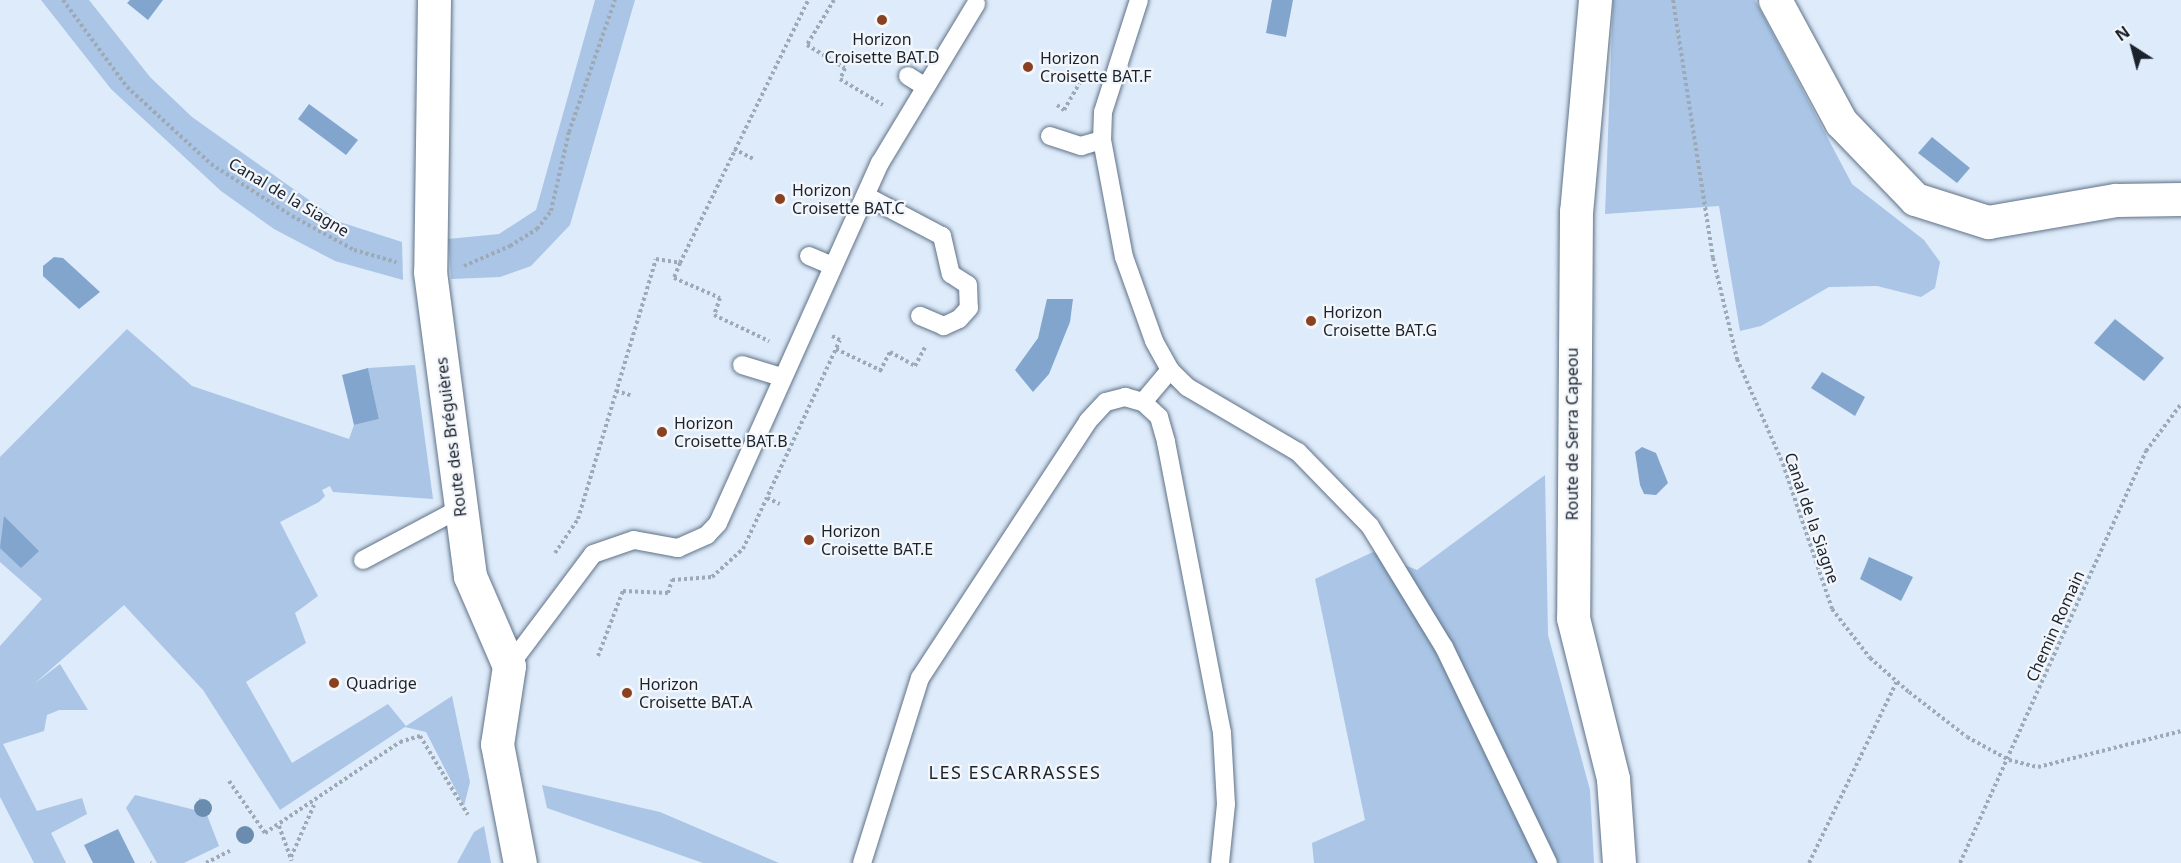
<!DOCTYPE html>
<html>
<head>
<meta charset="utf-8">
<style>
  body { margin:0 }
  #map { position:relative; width:2181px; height:863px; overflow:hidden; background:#deebfa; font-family:"Noto Sans",sans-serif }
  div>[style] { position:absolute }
  .green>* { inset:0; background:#aac5e5 }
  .water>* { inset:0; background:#82a5cd }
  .path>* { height:4px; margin-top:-2px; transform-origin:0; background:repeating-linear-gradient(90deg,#9ea9b6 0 3px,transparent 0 6px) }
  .roads { filter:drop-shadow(0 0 2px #5f7288) drop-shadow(0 0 2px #5f7288) }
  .service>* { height:18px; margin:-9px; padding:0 9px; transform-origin:9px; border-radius:9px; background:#fff }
  .minor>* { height:33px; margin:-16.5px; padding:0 16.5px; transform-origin:16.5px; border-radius:16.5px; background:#fff }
  .tertiary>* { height:33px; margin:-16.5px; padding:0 16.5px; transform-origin:16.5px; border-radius:16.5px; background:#fff }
  .trees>* { width:18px; height:18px; margin:-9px; border-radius:50%; background:#6a8caf }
  .dots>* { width:16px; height:16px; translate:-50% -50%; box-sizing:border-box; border:3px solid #f3f7fc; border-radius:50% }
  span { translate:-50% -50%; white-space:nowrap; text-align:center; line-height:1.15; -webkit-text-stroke:4.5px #f3f7fc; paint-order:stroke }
  .poi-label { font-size:16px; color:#1b222c }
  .left { translate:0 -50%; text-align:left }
  .street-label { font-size:16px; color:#1b222c }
  .neighbourhood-label { font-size:18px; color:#1b222c; letter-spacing:1.5px }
  .north { position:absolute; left:2103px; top:18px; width:60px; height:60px; -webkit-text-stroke:4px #f3f7fc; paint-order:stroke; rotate:324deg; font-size:16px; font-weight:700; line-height:24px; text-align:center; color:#1b222c }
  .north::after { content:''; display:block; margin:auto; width:21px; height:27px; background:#1b222c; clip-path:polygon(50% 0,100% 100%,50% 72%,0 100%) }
</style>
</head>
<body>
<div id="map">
  <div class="green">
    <i style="clip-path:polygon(41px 0,89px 0,150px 77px,192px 117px,340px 222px,402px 242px,403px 280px,335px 261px,274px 229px,221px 191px,111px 89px)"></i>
    <i style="clip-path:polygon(595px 0,635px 0,570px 225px,531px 266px,500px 277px,451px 279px,448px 239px,499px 234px,536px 210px)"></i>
    <i style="clip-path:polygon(1613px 0,1755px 0,1852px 184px,1924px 240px,1940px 262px,1935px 288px,1921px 297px,1877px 286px,1829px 287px,1761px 326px,1740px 331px,1719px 206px,1605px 214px)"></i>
    <i style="clip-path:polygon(127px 329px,192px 386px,349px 439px,354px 425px,379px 419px,368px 368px,415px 365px,433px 499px,333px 492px,330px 486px,322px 490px,325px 496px,319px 502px,280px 522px,318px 596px,295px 613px,306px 643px,246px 682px,292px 763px,388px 704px,406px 726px,452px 696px,470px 782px,464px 806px,426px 732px,405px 727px,280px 810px,203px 690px,124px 605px,34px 684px,60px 664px,88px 710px,59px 710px,47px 715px,44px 731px,3px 744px,37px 811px,82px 798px,87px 814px,51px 833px,66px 863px,34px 863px,0 797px,0 646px,42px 599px,0 562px,0 457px)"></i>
    <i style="clip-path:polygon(1545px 475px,1548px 635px,1590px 790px,1594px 863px,1314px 863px,1312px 843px,1365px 820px,1315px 579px,1373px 552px,1417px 570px)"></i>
    <i style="clip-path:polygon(542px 785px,660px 812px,779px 863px,703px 863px,547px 808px)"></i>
    <i style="clip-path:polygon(135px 795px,195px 810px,200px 797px,219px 846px,184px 863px,157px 863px,126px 808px)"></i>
    <i style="clip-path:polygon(484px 826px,491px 863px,457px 863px,474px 832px)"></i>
  </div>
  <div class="water">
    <i style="clip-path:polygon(130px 0,163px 0,148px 20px,127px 3px)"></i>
    <i style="clip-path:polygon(1272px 0,1293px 0,1286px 37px,1266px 33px)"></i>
    <i style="clip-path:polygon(309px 104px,358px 140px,346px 155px,298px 119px)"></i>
    <i style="clip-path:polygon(1932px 137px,1970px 168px,1957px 183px,1918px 153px)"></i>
    <i style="clip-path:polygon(54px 257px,63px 258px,100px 292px,79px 309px,43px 276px,43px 266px)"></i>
    <i style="clip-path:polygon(1047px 299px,1073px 299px,1070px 322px,1049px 374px,1033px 392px,1015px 370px,1038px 338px)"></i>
    <i style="clip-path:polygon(2115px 319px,2164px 358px,2144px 381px,2094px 343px)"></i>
    <i style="clip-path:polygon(368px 368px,379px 419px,354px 425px,342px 375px)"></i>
    <i style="clip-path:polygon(1822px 372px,1865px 397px,1855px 416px,1811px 388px)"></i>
    <i style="clip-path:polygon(1642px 447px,1656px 453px,1668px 483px,1656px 495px,1644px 494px,1640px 485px,1635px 452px)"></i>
    <i style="clip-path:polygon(4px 516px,39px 551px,21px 568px,0 548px)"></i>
    <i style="clip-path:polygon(1869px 557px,1913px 577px,1901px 601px,1860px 579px)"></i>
    <i style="clip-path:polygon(118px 829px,135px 863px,93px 863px,84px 845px)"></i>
  </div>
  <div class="path">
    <i style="left:63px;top:0;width:108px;rotate:53.7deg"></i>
    <i style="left:127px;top:87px;width:114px;rotate:42.5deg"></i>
    <i style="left:211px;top:164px;width:96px;rotate:32.7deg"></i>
    <i style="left:292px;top:216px;width:71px;rotate:28.7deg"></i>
    <i style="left:354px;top:250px;width:44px;rotate:15.9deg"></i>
    <i style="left:834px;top:0;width:52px;rotate:121deg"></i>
    <i style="left:807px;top:45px;width:44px;rotate:31.2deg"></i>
    <i style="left:845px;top:68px;width:12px;rotate:114deg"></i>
    <i style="left:840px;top:79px;width:50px;rotate:31.2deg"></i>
    <i style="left:1673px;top:0;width:261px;rotate:81.2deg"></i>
    <i style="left:1713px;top:258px;width:104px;rotate:76.6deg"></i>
    <i style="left:1737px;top:359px;width:115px;rotate:66.3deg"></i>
    <i style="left:1783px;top:464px;width:153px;rotate:71.3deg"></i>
    <i style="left:1832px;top:609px;width:62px;rotate:52.2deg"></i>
    <i style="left:1870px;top:658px;width:52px;rotate:41.1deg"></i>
    <i style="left:1909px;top:692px;width:73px;rotate:37.8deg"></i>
    <i style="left:1967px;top:737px;width:48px;rotate:28.7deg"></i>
    <i style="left:2009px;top:760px;width:30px;rotate:14deg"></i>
    <i style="left:2038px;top:767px;width:147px;rotate:-14.1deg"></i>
    <i style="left:1057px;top:105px;width:9px;rotate:36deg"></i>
    <i style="left:1064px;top:110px;width:36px;rotate:-60deg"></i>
    <i style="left:734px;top:149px;width:22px;rotate:27deg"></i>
    <i style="left:680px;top:263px;width:16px;rotate:112deg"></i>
    <i style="left:674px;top:278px;width:50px;rotate:23.5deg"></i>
    <i style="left:720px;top:298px;width:18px;rotate:109deg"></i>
    <i style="left:714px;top:315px;width:61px;rotate:25.3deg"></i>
    <i style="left:464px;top:266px;width:50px;rotate:-23.5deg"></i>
    <i style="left:510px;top:246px;width:32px;rotate:-32deg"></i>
    <i style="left:537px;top:229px;width:23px;rotate:-52deg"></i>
    <i style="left:551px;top:211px;width:81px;rotate:-77.2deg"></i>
    <i style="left:569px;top:132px;width:140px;rotate:-70.8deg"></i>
    <i style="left:836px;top:349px;width:53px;rotate:25.6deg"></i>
    <i style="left:880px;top:371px;width:21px;rotate:-62deg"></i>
    <i style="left:890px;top:352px;width:29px;rotate:29deg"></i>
    <i style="left:915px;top:366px;width:21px;rotate:-62deg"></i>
    <i style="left:616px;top:391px;width:15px;rotate:16deg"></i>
    <i style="left:767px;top:498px;width:14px;rotate:25deg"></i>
    <i style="left:555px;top:553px;width:41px;rotate:-55.9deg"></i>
    <i style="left:578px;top:519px;width:271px;rotate:-73.3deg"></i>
    <i style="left:656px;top:259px;width:24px;rotate:9deg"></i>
    <i style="left:680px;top:263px;width:292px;rotate:-64deg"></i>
    <i style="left:598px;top:656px;width:70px;rotate:-69deg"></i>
    <i style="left:623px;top:591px;width:45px;rotate:2.5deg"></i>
    <i style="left:668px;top:593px;width:14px;rotate:-73deg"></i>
    <i style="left:672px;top:580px;width:40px;rotate:-4.3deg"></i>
    <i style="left:712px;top:577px;width:42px;rotate:-42.1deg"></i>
    <i style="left:743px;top:549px;width:230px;rotate:-65.1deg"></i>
    <i style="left:840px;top:340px;width:9px;rotate:-153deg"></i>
    <i style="left:229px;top:781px;width:63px;rotate:55.3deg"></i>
    <i style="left:265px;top:833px;width:163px;rotate:-34deg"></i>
    <i style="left:400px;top:742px;width:21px;rotate:-17deg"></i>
    <i style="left:420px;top:736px;width:92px;rotate:58.7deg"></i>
    <i style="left:279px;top:826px;width:37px;rotate:70deg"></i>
    <i style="left:291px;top:857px;width:57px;rotate:-66.1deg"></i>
    <i style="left:150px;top:862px;width:1px;rotate:45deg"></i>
    <i style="left:206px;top:863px;width:29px;rotate:-27deg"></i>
    <i style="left:1809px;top:863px;width:202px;rotate:-64.2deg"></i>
    <i style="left:1960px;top:863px;width:452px;rotate:-65.7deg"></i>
    <i style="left:2146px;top:451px;width:59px;rotate:-53.3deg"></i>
  </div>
  <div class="roads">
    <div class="service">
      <i style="left:1139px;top:0;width:118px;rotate:107.8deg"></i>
      <i style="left:1103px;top:112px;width:28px;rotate:92deg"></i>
      <i style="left:1102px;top:140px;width:119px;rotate:79.4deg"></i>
      <i style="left:1124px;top:257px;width:89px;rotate:70.3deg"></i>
      <i style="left:1154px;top:341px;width:33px;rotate:61deg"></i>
      <i style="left:1170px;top:370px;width:24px;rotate:45deg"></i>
      <i style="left:1187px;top:387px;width:129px;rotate:30.4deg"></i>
      <i style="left:1298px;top:452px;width:103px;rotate:45.8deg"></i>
      <i style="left:1370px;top:526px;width:142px;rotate:58.6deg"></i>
      <i style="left:1444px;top:647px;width:240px;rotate:64.3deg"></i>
      <i style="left:908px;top:76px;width:19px;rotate:32deg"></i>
      <i style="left:1050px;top:136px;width:33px;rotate:18deg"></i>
      <i style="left:1081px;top:146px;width:22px;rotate:-16deg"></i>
      <i style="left:866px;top:196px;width:86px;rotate:27.8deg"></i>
      <i style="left:942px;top:236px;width:39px;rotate:77deg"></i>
      <i style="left:951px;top:274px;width:20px;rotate:33deg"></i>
      <i style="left:968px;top:285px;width:23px;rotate:88deg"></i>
      <i style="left:969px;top:308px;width:15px;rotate:132deg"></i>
      <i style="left:959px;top:319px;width:17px;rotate:155deg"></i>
      <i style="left:944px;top:326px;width:26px;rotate:-157deg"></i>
      <i style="left:809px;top:256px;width:25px;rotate:23deg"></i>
      <i style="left:742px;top:365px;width:41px;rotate:17.1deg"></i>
      <i style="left:1143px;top:402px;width:42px;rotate:-49.8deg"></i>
      <i style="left:363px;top:560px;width:109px;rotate:-28deg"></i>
      <i style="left:509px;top:666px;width:140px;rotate:-53.1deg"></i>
      <i style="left:593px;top:554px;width:43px;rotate:-18.9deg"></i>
      <i style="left:634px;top:540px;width:45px;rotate:10.3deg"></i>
      <i style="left:678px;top:548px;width:32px;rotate:-24deg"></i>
      <i style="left:707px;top:535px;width:16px;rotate:-47deg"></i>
      <i style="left:718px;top:523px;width:395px;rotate:-65.8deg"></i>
      <i style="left:880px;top:163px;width:186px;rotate:-58.9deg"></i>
      <i style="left:862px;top:863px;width:194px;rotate:-72.6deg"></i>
      <i style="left:920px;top:678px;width:307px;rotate:-56.8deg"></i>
      <i style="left:1088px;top:421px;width:26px;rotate:-47deg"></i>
      <i style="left:1106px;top:402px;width:20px;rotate:-15deg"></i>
      <i style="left:1125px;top:397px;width:19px;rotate:16deg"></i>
      <i style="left:1143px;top:402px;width:22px;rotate:43deg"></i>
      <i style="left:1159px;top:417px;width:26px;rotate:74deg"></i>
      <i style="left:1166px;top:442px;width:296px;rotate:79.1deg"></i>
      <i style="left:1222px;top:733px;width:71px;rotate:86.8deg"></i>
      <i style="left:1226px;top:804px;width:59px;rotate:95.8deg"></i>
    </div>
    <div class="minor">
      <i style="left:1595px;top:0;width:212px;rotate:95.1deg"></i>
      <i style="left:1576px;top:211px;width:407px;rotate:90.4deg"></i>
      <i style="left:1573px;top:618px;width:166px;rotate:76deg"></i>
      <i style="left:1613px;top:779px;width:84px;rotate:85.9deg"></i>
      <i style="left:1775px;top:0;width:139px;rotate:61.6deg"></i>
      <i style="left:1841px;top:122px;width:107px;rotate:46.1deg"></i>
      <i style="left:1915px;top:199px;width:77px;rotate:17.5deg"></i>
      <i style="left:1988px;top:222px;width:130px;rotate:-9.8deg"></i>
      <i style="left:2116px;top:200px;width:65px;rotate:-0.9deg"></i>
    </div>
    <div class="tertiary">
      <i style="left:434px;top:0;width:272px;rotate:90.8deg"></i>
      <i style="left:430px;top:272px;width:307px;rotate:82.5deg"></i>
      <i style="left:470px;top:576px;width:98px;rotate:66.6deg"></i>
      <i style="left:509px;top:666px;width:79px;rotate:98.7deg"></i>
      <i style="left:497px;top:744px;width:121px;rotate:79.1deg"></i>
    </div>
  </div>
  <div class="trees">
    <i style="left:203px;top:808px"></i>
    <i style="left:245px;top:835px"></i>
  </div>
  <div class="dots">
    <i style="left:882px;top:20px;background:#894122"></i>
    <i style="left:1028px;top:67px;background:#894122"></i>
    <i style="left:780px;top:199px;background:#894122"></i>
    <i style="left:1311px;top:321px;background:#894122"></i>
    <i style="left:662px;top:432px;background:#894122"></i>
    <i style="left:809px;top:540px;background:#894122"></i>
    <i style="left:334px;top:683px;background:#894122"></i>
    <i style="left:627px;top:693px;background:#894122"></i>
  </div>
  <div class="poi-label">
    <span style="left:882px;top:48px">Horizon<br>Croisette BAT.D</span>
    <span class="left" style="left:1040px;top:67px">Horizon<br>Croisette BAT.F</span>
    <span class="left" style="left:792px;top:199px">Horizon<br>Croisette BAT.C</span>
    <span class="left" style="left:1323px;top:321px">Horizon<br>Croisette BAT.G</span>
    <span class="left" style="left:674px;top:432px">Horizon<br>Croisette BAT.B</span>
    <span class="left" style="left:821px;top:540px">Horizon<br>Croisette BAT.E</span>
    <span class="left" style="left:346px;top:683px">Quadrige</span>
    <span class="left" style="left:639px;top:693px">Horizon<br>Croisette BAT.A</span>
  </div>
  <div class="street-label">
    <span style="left:289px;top:197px;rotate:31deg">Canal de la Siagne</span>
    <span style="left:1572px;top:434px;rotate:-90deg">Route de Serra Capeou</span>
    <span style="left:451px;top:437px;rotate:-97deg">Route des Bréguières</span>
    <span style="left:1812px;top:518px;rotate:71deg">Canal de la Siagne</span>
    <span style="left:2055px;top:626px;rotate:-66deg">Chemin Romain</span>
  </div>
  <div class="neighbourhood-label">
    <span style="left:1015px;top:772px">LES ESCARRASSES</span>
  </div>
  <div class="north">N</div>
</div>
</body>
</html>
